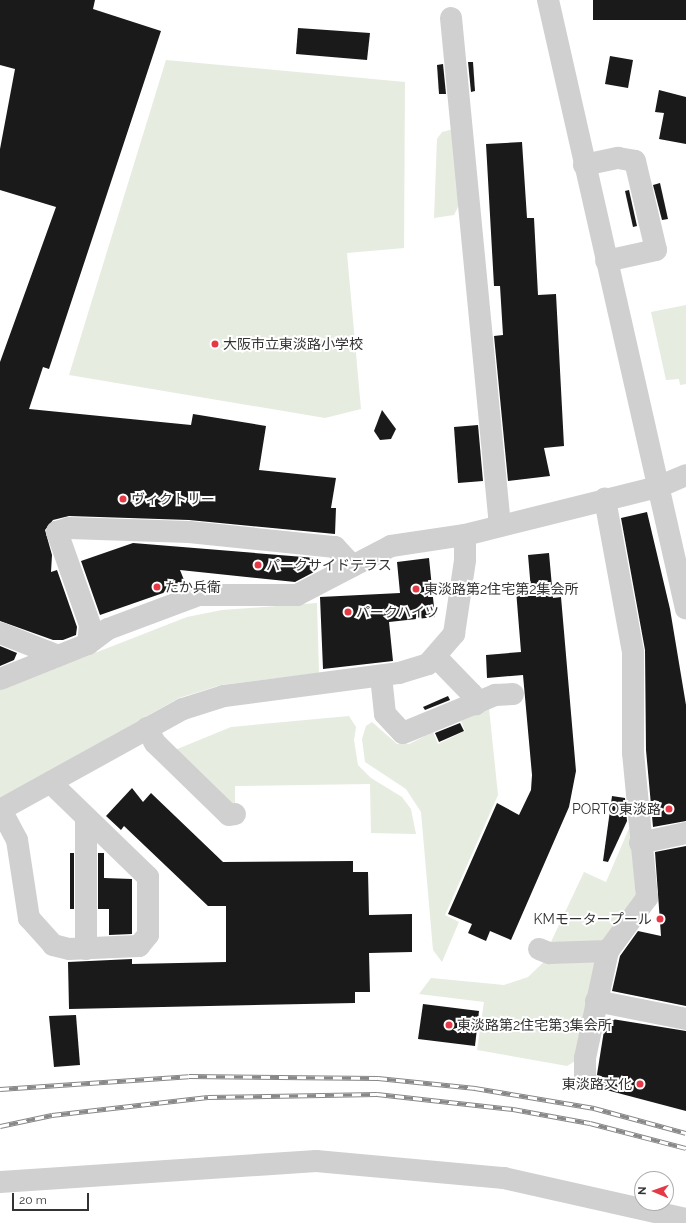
<!DOCTYPE html>
<html>
<head>
<meta charset="utf-8">
<style>
  body { margin:0 }
  #map { position:relative; width:686px; height:1223px; overflow:hidden; background:#fff; font-family:Raleway,"Noto Sans JP",sans-serif }
  div>[style] { position:absolute }
  .green>* { inset:0; background:#e6ecdf }
  .building>* { inset:0; background:#1a1a1a }
  .minor>* { height:22px; margin:-11px; padding:0 11px; transform-origin:11px; border-radius:11px; background:#d0d0d0 }
  .rail>* { height:4.5px; margin-top:-2.25px; transform-origin:0; background:repeating-linear-gradient(90deg,#fff 0 9px,#888 0 18px); box-sizing:border-box; border-block:1px solid #888 }
  .dots>* { width:11px; height:11px; translate:-50% -50%; box-sizing:border-box; border:2px solid #fff; border-radius:50% }
  span { translate:-50% -50%; white-space:nowrap; text-align:center; line-height:1.15; -webkit-text-stroke:4px #fff; paint-order:stroke }
  .poi-label { font-size:14px; color:#333 }
  .left { translate:0 -50%; text-align:left }
  .right { translate:-100% -50%; text-align:right }
  .north { position:absolute; left:634px; top:1171px; width:40px; height:40px; box-sizing:border-box; background:#fff; border:1px solid #adadad; border-radius:50%; rotate:272deg; font-size:11px; font-weight:700; line-height:16px; text-align:center; color:#333 }
  .north::after { content:''; display:block; margin:auto; width:14px; height:18px; background:#e63946; clip-path:polygon(50% 0,100% 100%,50% 72%,0 100%) }
  .scale { position:absolute; left:12px; top:1193px; width:77px; height:18px; box-sizing:border-box; border:2px solid #333; border-top:0; padding-left:5px; font-size:12px; line-height:14px; white-space:nowrap; color:#333; -webkit-text-stroke:3px #fff; paint-order:stroke }
</style>
</head>
<body>
<div id="map">
  <div class="green">
    <i style="clip-path:polygon(166px 60px,405px 82px,404px 248px,347px 253px,361px 409px,325px 418px,69px 375px)"></i>
    <i style="clip-path:polygon(454px 129px,459px 205px,454px 215px,434px 218px,437px 139px,442px 132px)"></i>
    <i style="clip-path:polygon(686px 305px,686px 384px,680px 385px,679px 379px,666px 380px,651px 312px)"></i>
    <i style="clip-path:polygon(317px 603px,319px 673px,221px 685px,179px 698px,0 799px,0 690px,187px 617px,222px 610px)"></i>
    <i style="clip-path:polygon(489px 708px,498px 795px,445px 915px,459px 922px,442px 962px,433px 950px,421px 812px,406px 789px,365px 762px,362px 739px,366px 726px,372px 722px,397px 744px,409px 744px,433px 732px,438px 744px,465px 731px,461px 721px)"></i>
    <i style="clip-path:polygon(349px 716px,356px 727px,354px 740px,358px 765px,371px 778px,402px 797px,411px 809px,416px 834px,371px 833px,370px 784px,235px 786px,235px 809px,175px 750px,231px 727px)"></i>
    <i style="clip-path:polygon(630px 826px,636px 898px,577px 1060px,567px 1066px,477px 1050px,484px 1002px,419px 994px,431px 978px,504px 985px,528px 977px,549px 957px,550px 944px,584px 872px,606px 882px)"></i>
  </div>
  <div class="building">
    <i style="clip-path:polygon(0 0,95px 0,93px 9px,161px 31px,49px 369px,43px 367px,29px 409px,191px 425px,193px 414px,266px 426px,259px 470px,336px 478px,331px 508px,336px 508px,335px 534px,189px 520px,69px 516px,53px 520px,45px 530px,52px 555px,51px 572px,57px 570px,77px 627px,76px 635px,63px 640px,53px 640px,0 621px,0 362px,56px 207px,0 190px,0 149px,15px 69px,0 65px)"></i>
    <i style="clip-path:polygon(593px 0,686px 0,686px 20px,593px 20px)"></i>
    <i style="clip-path:polygon(298px 28px,370px 33px,367px 60px,296px 54px)"></i>
    <i style="clip-path:polygon(610px 56px,633px 60px,628px 88px,605px 84px)"></i>
    <i style="clip-path:polygon(468px 62px,473px 62px,475px 91px,471px 92px)"></i>
    <i style="clip-path:polygon(443px 64px,446px 94px,439px 94px,437px 65px)"></i>
    <i style="clip-path:polygon(659px 90px,686px 97px,686px 144px,659px 139px,664px 113px,655px 112px)"></i>
    <i style="clip-path:polygon(522px 142px,527px 218px,534px 218px,538px 295px,556px 294px,564px 446px,544px 448px,550px 476px,508px 481px,494px 336px,503px 335px,500px 286px,494px 286px,486px 144px)"></i>
    <i style="clip-path:polygon(660px 183px,668px 219px,662px 220px,653px 185px)"></i>
    <i style="clip-path:polygon(629px 190px,637px 226px,633px 227px,625px 191px)"></i>
    <i style="clip-path:polygon(382px 410px,396px 429px,391px 439px,380px 440px,374px 431px)"></i>
    <i style="clip-path:polygon(478px 425px,483px 481px,458px 483px,454px 427px)"></i>
    <i style="clip-path:polygon(647px 512px,670px 609px,686px 705px,686px 821px,653px 827px,646px 750px,645px 650px,621px 518px)"></i>
    <i style="clip-path:polygon(133px 543px,316px 558px,314px 572px,295px 582px,180px 570px,186px 585px,100px 615px,81px 561px)"></i>
    <i style="clip-path:polygon(549px 553px,553px 598px,561px 597px,576px 771px,569px 807px,511px 940px,490px 931px,486px 941px,468px 933px,472px 924px,448px 914px,497px 803px,519px 815px,531px 790px,532px 775px,523px 675px,487px 678px,486px 655px,521px 652px,516px 590px,531px 590px,528px 555px)"></i>
    <i style="clip-path:polygon(429px 558px,435px 617px,389px 622px,393px 661px,323px 669px,320px 597px,400px 593px,397px 562px)"></i>
    <i style="clip-path:polygon(0 646px,17px 653px,14px 660px,0 666px)"></i>
    <i style="clip-path:polygon(448px 696px,450px 700px,425px 710px,423px 707px)"></i>
    <i style="clip-path:polygon(460px 723px,464px 731px,439px 742px,435px 733px)"></i>
    <i style="clip-path:polygon(132px 788px,143px 802px,151px 793px,223px 862px,353px 861px,353px 872px,368px 872px,369px 915px,412px 914px,412px 952px,369px 953px,370px 992px,355px 992px,355px 1003px,69px 1009px,68px 962px,132px 959px,132px 964px,226px 962px,226px 906px,208px 906px,124px 826px,121px 830px,106px 816px)"></i>
    <i style="clip-path:polygon(612px 796px,625px 798px,627px 821px,608px 862px,603px 861px)"></i>
    <i style="clip-path:polygon(686px 846px,686px 1006px,612px 991px,620px 956px,638px 931px,661px 936px,655px 852px)"></i>
    <i style="clip-path:polygon(70px 853px,74px 853px,74px 909px,70px 909px)"></i>
    <i style="clip-path:polygon(98px 853px,104px 853px,104px 878px,132px 879px,132px 934px,109px 935px,109px 909px,98px 909px)"></i>
    <i style="clip-path:polygon(423px 1004px,479px 1011px,475px 1046px,418px 1039px)"></i>
    <i style="clip-path:polygon(76px 1015px,80px 1065px,54px 1067px,49px 1016px)"></i>
    <i style="clip-path:polygon(606px 1018px,686px 1031px,686px 1111px,595px 1087px)"></i>
  </div>
  <div class="minor">
    <i style="left:548px;top:0;width:624px;rotate:77.23deg"></i>
    <i style="left:451px;top:18px;width:510px;rotate:84.49deg"></i>
    <i style="left:584px;top:165px;width:35px;rotate:-12deg"></i>
    <i style="left:618px;top:158px;width:17px;rotate:10deg"></i>
    <i style="left:635px;top:161px;width:91px;rotate:76.7deg"></i>
    <i style="left:656px;top:250px;width:51px;rotate:167.6deg"></i>
    <i style="left:0;top:633px;width:62px;rotate:21.6deg"></i>
    <i style="left:88px;top:644px;width:19px;rotate:-84deg"></i>
    <i style="left:90px;top:625px;width:99px;rotate:-109.5deg"></i>
    <i style="left:57px;top:532px;width:13px;rotate:-18deg"></i>
    <i style="left:69px;top:528px;width:120px;rotate:1.9deg"></i>
    <i style="left:189px;top:532px;width:147px;rotate:5.9deg"></i>
    <i style="left:335px;top:547px;width:26px;rotate:47deg"></i>
    <i style="left:437px;top:658px;width:50px;rotate:45.8deg"></i>
    <i style="left:472px;top:694px;width:11px;rotate:68deg"></i>
    <i style="left:381px;top:676px;width:38px;rotate:84deg"></i>
    <i style="left:385px;top:714px;width:26px;rotate:47deg"></i>
    <i style="left:403px;top:733px;width:100px;rotate:-22.4deg"></i>
    <i style="left:495px;top:695px;width:18px;rotate:-3deg"></i>
    <i style="left:0;top:679px;width:95px;rotate:-21.7deg"></i>
    <i style="left:88px;top:644px;width:25px;rotate:-37deg"></i>
    <i style="left:108px;top:629px;width:97px;rotate:-20.5deg"></i>
    <i style="left:199px;top:595px;width:98px"></i>
    <i style="left:297px;top:595px;width:106px;rotate:-27.5deg"></i>
    <i style="left:391px;top:546px;width:75px;rotate:-8.5deg"></i>
    <i style="left:147px;top:728px;width:17px;rotate:62deg"></i>
    <i style="left:155px;top:743px;width:103px;rotate:44.2deg"></i>
    <i style="left:229px;top:815px;width:6px;rotate:-9deg"></i>
    <i style="left:0;top:810px;width:209px;rotate:-28.9deg"></i>
    <i style="left:183px;top:709px;width:43px;rotate:-17.6deg"></i>
    <i style="left:224px;top:696px;width:177px;rotate:-7.5deg"></i>
    <i style="left:399px;top:673px;width:30px;rotate:-17deg"></i>
    <i style="left:428px;top:664px;width:40px;rotate:-49deg"></i>
    <i style="left:454px;top:634px;width:75px;rotate:-81.5deg"></i>
    <i style="left:465px;top:560px;width:25px;rotate:-90deg"></i>
    <i style="left:465px;top:535px;width:199px;rotate:-14deg"></i>
    <i style="left:658px;top:487px;width:30px;rotate:-23deg"></i>
    <i style="left:1px;top:810px;width:34px;rotate:62deg"></i>
    <i style="left:17px;top:840px;width:79px;rotate:81.3deg"></i>
    <i style="left:29px;top:918px;width:36px;rotate:48deg"></i>
    <i style="left:53px;top:945px;width:16px;rotate:14deg"></i>
    <i style="left:69px;top:949px;width:70px;rotate:-2.5deg"></i>
    <i style="left:139px;top:946px;width:14px;rotate:-51deg"></i>
    <i style="left:148px;top:935px;width:58px;rotate:-90deg"></i>
    <i style="left:148px;top:877px;width:136px;rotate:-135.9deg"></i>
    <i style="left:640px;top:843px;width:47px;rotate:-12.3deg"></i>
    <i style="left:86px;top:949px;width:131px;rotate:-90deg"></i>
    <i style="left:539px;top:949px;width:11px;rotate:22deg"></i>
    <i style="left:549px;top:953px;width:59px;rotate:-1.9deg"></i>
    <i style="left:596px;top:1001px;width:92px;rotate:11.3deg"></i>
    <i style="left:585px;top:1079px;width:21px;rotate:-90deg"></i>
    <i style="left:585px;top:1058px;width:109px;rotate:-77.9deg"></i>
    <i style="left:608px;top:951px;width:66px;rotate:-53.7deg"></i>
    <i style="left:647px;top:898px;width:146px;rotate:-95.5deg"></i>
    <i style="left:633px;top:753px;width:101px;rotate:-90deg"></i>
    <i style="left:633px;top:652px;width:156px;rotate:-100.4deg"></i>
    <i style="left:0;top:1182px;width:317px;rotate:-3.8deg"></i>
    <i style="left:316px;top:1161px;width:189px;rotate:5.2deg"></i>
    <i style="left:504px;top:1178px;width:187px;rotate:12.7deg"></i>
  </div>
  <div class="rail">
    <i style="left:0;top:1089px;width:189px;rotate:-3.9deg"></i>
    <i style="left:189px;top:1076px;width:189px;rotate:0.6deg"></i>
    <i style="left:378px;top:1078px;width:98px;rotate:5.9deg"></i>
    <i style="left:475px;top:1088px;width:121px;rotate:9.5deg"></i>
    <i style="left:594px;top:1108px;width:95px;rotate:15.2deg"></i>
    <i style="left:0;top:1126px;width:53px;rotate:-11.9deg"></i>
    <i style="left:52px;top:1115px;width:157px;rotate:-6.6deg"></i>
    <i style="left:208px;top:1097px;width:169px;rotate:-1deg"></i>
    <i style="left:377px;top:1094px;width:137px;rotate:6.3deg"></i>
    <i style="left:513px;top:1109px;width:78px;rotate:10.3deg"></i>
    <i style="left:590px;top:1123px;width:99px;rotate:14.6deg"></i>
  </div>
  <div class="dots">
    <i style="left:215px;top:344px;background:#e63946"></i>
    <i style="left:123px;top:499px;background:#e63946"></i>
    <i style="left:258px;top:565px;background:#e63946"></i>
    <i style="left:157px;top:587px;background:#e63946"></i>
    <i style="left:416px;top:589px;background:#e63946"></i>
    <i style="left:348px;top:612px;background:#e63946"></i>
    <i style="left:669px;top:809px;background:#e63946"></i>
    <i style="left:660px;top:919px;background:#e63946"></i>
    <i style="left:449px;top:1025px;background:#e63946"></i>
    <i style="left:640px;top:1084px;background:#e63946"></i>
  </div>
  <div class="poi-label">
    <span class="left" style="left:223px;top:344px">大阪市立東淡路小学校</span>
    <span class="left" style="left:131px;top:499px">ヴィクトリー</span>
    <span class="left" style="left:266px;top:565px">パークサイドテラス</span>
    <span class="left" style="left:165px;top:587px">たか兵衛</span>
    <span class="left" style="left:424px;top:589px">東淡路第2住宅第2集会所</span>
    <span class="left" style="left:356px;top:612px">パークハイツ</span>
    <span class="right" style="left:661px;top:809px">PORTO東淡路</span>
    <span class="right" style="left:652px;top:919px">KMモータープール</span>
    <span class="left" style="left:457px;top:1025px">東淡路第2住宅第3集会所</span>
    <span class="right" style="left:632px;top:1084px">東淡路文化</span>
  </div>
  <div class="north">N</div>
  <div class="scale">20 m</div>
</div>
</body>
</html>
